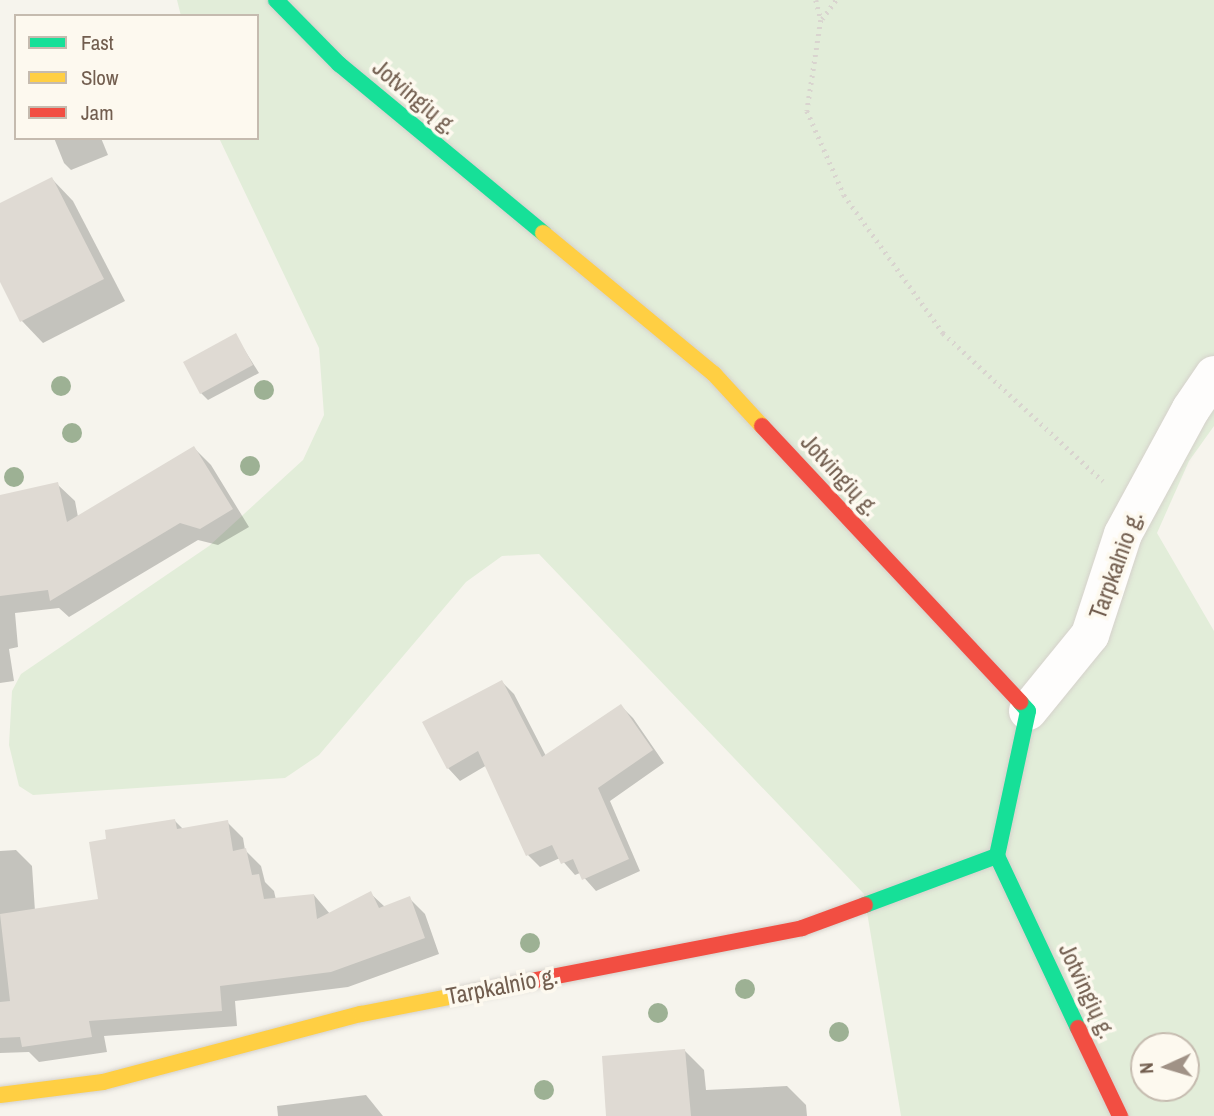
<!DOCTYPE html>
<html>
<head>
<meta charset="utf-8">
<style>
  body { margin:0 }
  #map { position:relative; width:1214px; height:1116px; overflow:hidden; background:#f6f4ed; font-family:"Archivo Narrow",sans-serif }
  div>[style] { position:absolute }
  .green>* { inset:0; background:#e2edd9 }
  .shadow>* { inset:0; background:#0003 }
  .building>* { inset:0; background:#dfdad3 }
  .path>* { height:4.5px; margin-top:-2.25px; transform-origin:0; background:repeating-linear-gradient(90deg,#d9d4cf 0 2px,transparent 0 7px) }
  .roads { filter:drop-shadow(0 0 2px #d5d1cb) drop-shadow(0 0 2px #d5d1cb) }
  .street>* { height:38px; margin:-19px; padding:0 19px; transform-origin:19px; border-radius:19px; background:#fefdfc }
  .fast>* { height:16px; margin:-8px; padding:0 8px; transform-origin:8px; border-radius:8px; background:#16e098 }
  .slow>* { height:16px; margin:-8px; padding:0 8px; transform-origin:8px; border-radius:8px; background:#ffcf43 }
  .jam>* { height:16px; margin:-8px; padding:0 8px; transform-origin:8px; border-radius:8px; background:#f24e42 }
  .trees>* { width:20px; height:20px; margin:-10px; border-radius:50%; background:#9db194 }
  span { translate:-50% -50%; white-space:nowrap; text-align:center; line-height:1.15; -webkit-text-stroke:7px #fdf9ef; paint-order:stroke }
  .street-label { font-size:24px; color:#725e4f }
  .legend { position:absolute; left:14px; top:14px; width:245px; height:126px; box-sizing:border-box; background:#fdf9ef; border:2px solid #c5bbaf; margin:0; padding:9px 12px; list-style:none; font-size:21px; color:#725e4f }
  .legend li { display:flex; align-items:center; gap:14px; height:35px }
  .legend b { width:35px; border:2px solid #c5bbaf }
  .north { position:absolute; left:1130px; top:1032px; width:70px; height:70px; box-sizing:border-box; background:#fdf9ef; border:2px solid #c5bbaf; border-radius:50%; rotate:266deg; font-size:19px; font-weight:700; line-height:28px; text-align:center; color:#725e4f }
  .north::after { content:''; display:block; margin:auto; width:24px; height:32px; background:#a09286; clip-path:polygon(50% 0,100% 100%,50% 72%,0 100%) }
</style>
</head>
<body>
<div id="map">
  <div class="green">
    <i style="clip-path:polygon(evenodd,177px 0,1214px 0,1214px 426px,1189px 461px,1157px 533px,1214px 631px,1214px 1116px,901px 1116px,864px 894px,539px 554px,502px 556px,466px 582px,319px 755px,285px 778px,33px 795px,19px 786px,9px 745px,12px 691px,21px 674px,209px 546px,303px 460px,324px 415px,319px 348px,219px 138px,257px 138px,257px 16px,181px 16px,177px 0,1144px 1046px,1186px 1046px,1186px 1088px,1144px 1088px,1144px 1046px)"></i>
  </div>
  <div class="shadow">
    <i style="clip-path:polygon(54px 138px,101px 138px,108px 155px,71px 170px,64px 163px)"></i>
    <i style="clip-path:polygon(52px 179px,73px 201px,125px 301px,43px 343px,22px 321px,0 278px,0 205px)"></i>
    <i style="clip-path:polygon(235px 335px,259px 373px,208px 400px,201px 393px)"></i>
    <i style="clip-path:polygon(194px 448px,211px 465px,249px 527px,218px 545px,198px 540px,69px 617px,59px 608px,15px 613px,18px 647px,9px 649px,14px 681px,0 683px,0 497px,57px 484px,75px 501px,78px 517px)"></i>
    <i style="clip-path:polygon(502px 682px,514px 694px,546px 756px,621px 706px,633px 718px,664px 763px,610px 801px,640px 871px,596px 891px,580px 873px,575px 875px,560px 858px,540px 867px,528px 855px,487px 765px,460px 781px,448px 768px,424px 723px)"></i>
    <i style="clip-path:polygon(175px 821px,183px 829px,227px 822px,243px 838px,245px 850px,261px 866px,265px 882px,274px 891px,276px 900px,314px 895px,330px 914px,370px 893px,385px 907px,409px 898px,425px 914px,439px 954px,348px 987px,235px 1001px,237px 1026px,104px 1036px,107px 1052px,39px 1062px,29px 1052px,0 1053px,0 851px,16px 850px,32px 866px,35px 911px,100px 901px)"></i>
    <i style="clip-path:polygon(685px 1051px,704px 1070px,706px 1090px,787px 1086px,806px 1105px,807px 1116px,608px 1116px)"></i>
    <i style="clip-path:polygon(366px 1095px,383px 1116px,278px 1116px,277px 1106px)"></i>
  </div>
  <div class="building">
    <i style="clip-path:polygon(52px 177px,104px 279px,20px 322px,0 282px,0 203px)"></i>
    <i style="clip-path:polygon(236px 333px,253px 365px,200px 394px,183px 362px)"></i>
    <i style="clip-path:polygon(194px 446px,233px 509px,200px 529px,180px 523px,50px 601px,48px 590px,0 596px,0 495px,58px 482px,67px 522px)"></i>
    <i style="clip-path:polygon(502px 680px,542px 757px,621px 704px,653px 750px,598px 788px,629px 859px,582px 880px,573px 859px,561px 864px,552px 845px,526px 856px,478px 751px,447px 769px,422px 722px)"></i>
    <i style="clip-path:polygon(175px 819px,177px 829px,228px 820px,233px 851px,246px 848px,252px 875px,259px 874px,264px 899px,314px 894px,317px 919px,371px 891px,379px 908px,410px 896px,425px 938px,331px 972px,220px 986px,222px 1011px,89px 1021px,92px 1037px,22px 1047px,20px 1037px,0 1038px,0 1002px,10px 1001px,0 914px,98px 899px,89px 842px,106px 839px,105px 830px)"></i>
    <i style="clip-path:polygon(685px 1049px,691px 1116px,606px 1116px,602px 1056px)"></i>
  </div>
  <div class="path">
    <i style="left:816px;top:0;width:21px;rotate:76deg"></i>
    <i style="left:821px;top:20px;width:92px;rotate:98.7deg"></i>
    <i style="left:807px;top:111px;width:92px;rotate:66.2deg"></i>
    <i style="left:844px;top:195px;width:170px;rotate:54.3deg"></i>
    <i style="left:943px;top:333px;width:218px;rotate:42.8deg"></i>
    <i style="left:822px;top:19px;width:24px;rotate:-54deg"></i>
  </div>
  <div class="roads">
    <div class="street">
      <i style="left:1028px;top:711px;width:98px;rotate:-50.8deg"></i>
      <i style="left:1090px;top:635px;width:106px;rotate:-71.9deg"></i>
      <i style="left:1123px;top:534px;width:142px;rotate:-61.5deg"></i>
      <i style="left:1191px;top:409px;width:41px;rotate:-55.9deg"></i>
    </div>
    <div class="fast">
      <i style="left:276px;top:0;width:90px;rotate:45.5deg"></i>
      <i style="left:339px;top:64px;width:265px;rotate:39.6deg"></i>
      <i style="left:1020px;top:702px;width:12px;rotate:48deg"></i>
      <i style="left:1028px;top:711px;width:148px;rotate:102.1deg"></i>
      <i style="left:997px;top:856px;width:190px;rotate:64.8deg"></i>
      <i style="left:865px;top:905px;width:141px;rotate:-20.4deg"></i>
    </div>
    <div class="slow">
      <i style="left:543px;top:233px;width:222px;rotate:39.5deg"></i>
      <i style="left:714px;top:374px;width:71px;rotate:47.3deg"></i>
      <i style="left:0;top:1095px;width:104px;rotate:-7.2deg"></i>
      <i style="left:103px;top:1082px;width:267px;rotate:-14.8deg"></i>
      <i style="left:361px;top:1014px;width:115px;rotate:-11deg"></i>
    </div>
    <div class="jam">
      <i style="left:762px;top:426px;width:378px;rotate:46.9deg"></i>
      <i style="left:474px;top:992px;width:334px;rotate:-11deg"></i>
      <i style="left:802px;top:928px;width:67px;rotate:-20.1deg"></i>
      <i style="left:1078px;top:1028px;width:98px;rotate:64.5deg"></i>
    </div>
  </div>
  <div class="trees">
    <i style="left:61px;top:386px"></i>
    <i style="left:264px;top:390px"></i>
    <i style="left:72px;top:433px"></i>
    <i style="left:250px;top:466px"></i>
    <i style="left:14px;top:477px"></i>
    <i style="left:530px;top:943px"></i>
    <i style="left:745px;top:989px"></i>
    <i style="left:658px;top:1013px"></i>
    <i style="left:839px;top:1032px"></i>
    <i style="left:544px;top:1090px"></i>
  </div>
  <div class="street-label">
    <span style="left:415px;top:97px;rotate:40deg">Jotvingių g.</span>
    <span style="left:840px;top:475px;rotate:47deg">Jotvingių g.</span>
    <span style="left:1116px;top:565px;rotate:-70deg">Tarpkalnio g.</span>
    <span style="left:502px;top:986px;rotate:-11deg">Tarpkalnio g.</span>
    <span style="left:1087px;top:991px;rotate:65deg">Jotvingių g.</span>
  </div>
  <ul class="legend">
  <li><b style="height:9px;background:#16e098"></b>Fast</li>
  <li><b style="height:9px;background:#ffcf43"></b>Slow</li>
  <li><b style="height:9px;background:#f24e42"></b>Jam</li>
  </ul>
  <div class="north">N</div>
</div>
</body>
</html>
